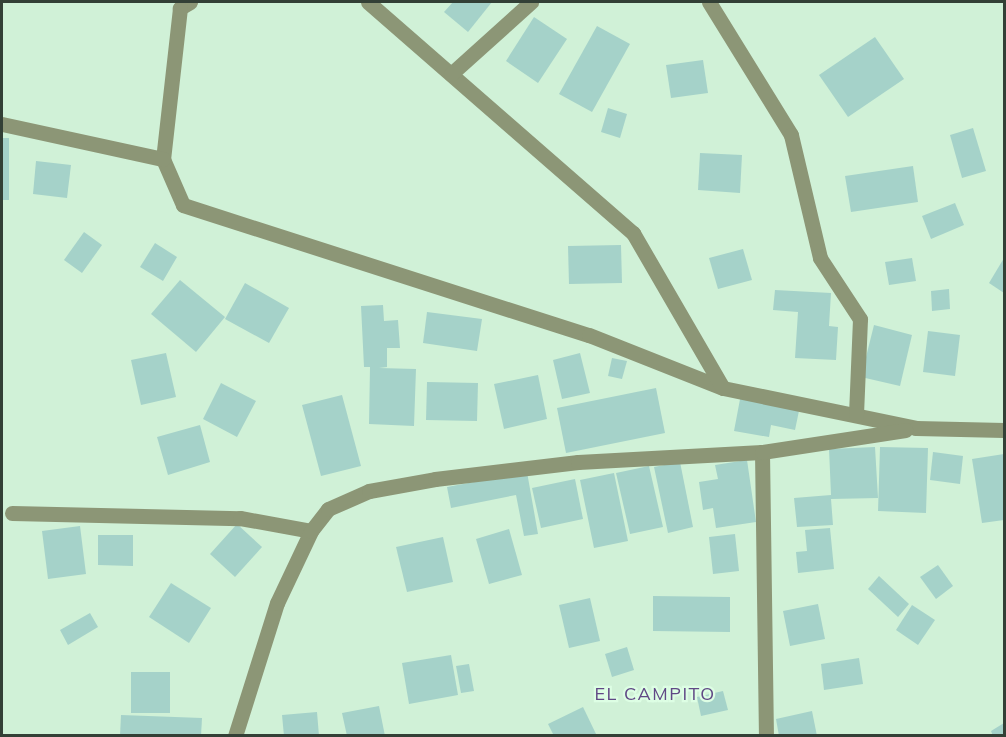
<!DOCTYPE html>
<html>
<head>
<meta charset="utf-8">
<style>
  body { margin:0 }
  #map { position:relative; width:1006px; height:737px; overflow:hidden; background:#d0f1d7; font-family:Mulish,sans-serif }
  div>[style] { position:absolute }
  .building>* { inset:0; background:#a5d2c9 }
  .minor>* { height:15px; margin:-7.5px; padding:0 7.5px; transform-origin:7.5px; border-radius:7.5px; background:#8c9676 }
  span { translate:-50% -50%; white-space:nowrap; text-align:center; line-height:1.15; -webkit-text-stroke:4.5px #ddfee4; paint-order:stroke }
  .neighbourhood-label { font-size:18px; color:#604885; letter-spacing:1.5px }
  .frame { position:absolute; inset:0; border:3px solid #334036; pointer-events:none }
</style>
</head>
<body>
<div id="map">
  <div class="building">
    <i style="clip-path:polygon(453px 2px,492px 2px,468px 32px,444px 12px)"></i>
    <i style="clip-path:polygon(534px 17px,567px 39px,538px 83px,506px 61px)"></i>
    <i style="clip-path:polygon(597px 26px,630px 44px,592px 112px,559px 94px)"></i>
    <i style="clip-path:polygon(875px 37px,904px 79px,848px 117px,819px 75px)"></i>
    <i style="clip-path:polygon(703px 60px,708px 93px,671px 98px,666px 65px)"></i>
    <i style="clip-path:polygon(608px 108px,627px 114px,620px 138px,601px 132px)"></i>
    <i style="clip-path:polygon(973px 128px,986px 171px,962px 178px,950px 135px)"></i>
    <i style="clip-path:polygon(2px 138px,9px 138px,9px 200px,2px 200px)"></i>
    <i style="clip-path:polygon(700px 153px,742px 155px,740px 193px,698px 190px)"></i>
    <i style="clip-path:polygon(36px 161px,71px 165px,67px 198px,33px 194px)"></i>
    <i style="clip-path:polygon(913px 166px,918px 202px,851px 212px,845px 176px)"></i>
    <i style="clip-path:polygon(955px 203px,964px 225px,931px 239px,922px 216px)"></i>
    <i style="clip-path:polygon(84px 232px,102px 245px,82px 273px,64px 260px)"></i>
    <i style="clip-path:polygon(155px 243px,177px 257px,163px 281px,140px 267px)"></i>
    <i style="clip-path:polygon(621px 245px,622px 283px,569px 284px,568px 246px)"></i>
    <i style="clip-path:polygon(743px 249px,752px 280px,718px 289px,709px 258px)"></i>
    <i style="clip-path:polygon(912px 258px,916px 281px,889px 285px,885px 262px)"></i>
    <i style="clip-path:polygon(1004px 258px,1004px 293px,989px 283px)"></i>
    <i style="clip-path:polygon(180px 280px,225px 317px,196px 352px,151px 314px)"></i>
    <i style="clip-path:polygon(245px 283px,289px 308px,269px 343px,225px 319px)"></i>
    <i style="clip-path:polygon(949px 289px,950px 309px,932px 311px,931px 291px)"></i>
    <i style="clip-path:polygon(775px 290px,831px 293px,829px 326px,838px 327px,836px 360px,795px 358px,798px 312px,773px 310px)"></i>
    <i style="clip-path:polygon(383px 305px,384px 321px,398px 320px,400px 348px,387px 348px,387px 367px,379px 368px,416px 369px,414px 426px,369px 424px,370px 367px,364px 367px,361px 306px)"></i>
    <i style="clip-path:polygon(427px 312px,482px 319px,477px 351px,423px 343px)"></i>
    <i style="clip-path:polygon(874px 325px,912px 335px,900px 386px,861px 377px)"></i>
    <i style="clip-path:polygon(928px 331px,960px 335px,955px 376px,923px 372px)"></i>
    <i style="clip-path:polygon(166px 353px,176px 397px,141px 405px,131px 360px)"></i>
    <i style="clip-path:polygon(580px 353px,590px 393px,562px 399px,553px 360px)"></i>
    <i style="clip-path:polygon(612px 358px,627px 361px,622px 379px,608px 376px)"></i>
    <i style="clip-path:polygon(538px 375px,547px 419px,504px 429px,494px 384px)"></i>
    <i style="clip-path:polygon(427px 382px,478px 383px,477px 421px,426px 420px)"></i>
    <i style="clip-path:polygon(221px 383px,256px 401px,237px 437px,203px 419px)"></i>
    <i style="clip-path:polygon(656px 388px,665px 433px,566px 453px,557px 408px)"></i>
    <i style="clip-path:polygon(741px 394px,800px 406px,795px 430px,771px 425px,769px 437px,734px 431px)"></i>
    <i style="clip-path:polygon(342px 395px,361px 466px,321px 476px,302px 405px)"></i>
    <i style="clip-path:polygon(200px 425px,210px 462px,168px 475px,157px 437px)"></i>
    <i style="clip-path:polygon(875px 447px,878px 498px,831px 499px,833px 525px,797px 527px,794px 498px,831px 495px,829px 449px)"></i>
    <i style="clip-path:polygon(880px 447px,928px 448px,926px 513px,878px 511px)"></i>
    <i style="clip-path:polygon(933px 452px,963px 456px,960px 484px,930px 480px)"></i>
    <i style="clip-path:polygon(1004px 454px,1004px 520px,982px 523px,972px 459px)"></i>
    <i style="clip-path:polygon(747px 460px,756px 522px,716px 528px,713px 508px,703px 510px,699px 482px,718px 479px,715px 465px)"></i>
    <i style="clip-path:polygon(680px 462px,693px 527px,668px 533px,654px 467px)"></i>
    <i style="clip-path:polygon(649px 466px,663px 527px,630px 534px,616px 473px)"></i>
    <i style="clip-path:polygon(527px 472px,538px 534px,524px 536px,516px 495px,451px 508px,447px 487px)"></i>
    <i style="clip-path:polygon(614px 473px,628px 541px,594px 548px,580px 480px)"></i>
    <i style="clip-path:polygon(575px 479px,583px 519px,541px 528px,532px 488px)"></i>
    <i style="clip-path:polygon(237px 524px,262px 547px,235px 577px,210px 554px)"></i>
    <i style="clip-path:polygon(80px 526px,86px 574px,48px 579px,42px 531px)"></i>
    <i style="clip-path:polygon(830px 528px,834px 569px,798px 573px,796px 552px,807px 551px,805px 530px)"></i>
    <i style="clip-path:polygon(509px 529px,522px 575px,489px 584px,476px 539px)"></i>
    <i style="clip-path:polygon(735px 534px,739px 571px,713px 574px,709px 537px)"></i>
    <i style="clip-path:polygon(98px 535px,133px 535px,133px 566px,98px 565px)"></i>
    <i style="clip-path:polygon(443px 537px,453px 582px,407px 592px,396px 547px)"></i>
    <i style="clip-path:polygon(938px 565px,953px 586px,936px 599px,920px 577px)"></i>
    <i style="clip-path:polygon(879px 576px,909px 604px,898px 617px,868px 589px)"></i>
    <i style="clip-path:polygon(171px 583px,211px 608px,189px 643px,149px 617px)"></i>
    <i style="clip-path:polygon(653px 596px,730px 597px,730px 632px,653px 631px)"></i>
    <i style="clip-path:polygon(590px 598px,600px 641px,569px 648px,559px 605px)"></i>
    <i style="clip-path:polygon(818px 604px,825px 639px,790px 646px,783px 611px)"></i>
    <i style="clip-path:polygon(912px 605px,935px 620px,918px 645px,896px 630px)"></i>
    <i style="clip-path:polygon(90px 613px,98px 627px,68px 645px,60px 630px)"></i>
    <i style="clip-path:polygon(627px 647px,634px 670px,612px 677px,605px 654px)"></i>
    <i style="clip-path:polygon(451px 655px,458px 695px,409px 704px,402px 663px)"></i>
    <i style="clip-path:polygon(859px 658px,863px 684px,824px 690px,821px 664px)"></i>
    <i style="clip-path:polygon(469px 664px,474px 691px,461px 693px,456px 666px)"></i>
    <i style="clip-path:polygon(131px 672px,170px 672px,170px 713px,131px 713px)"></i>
    <i style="clip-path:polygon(723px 691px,728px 710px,701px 716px,697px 697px)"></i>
    <i style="clip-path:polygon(379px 706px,385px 736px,347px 736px,342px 713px)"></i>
    <i style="clip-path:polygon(583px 707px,597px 736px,554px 736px,548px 724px)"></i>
    <i style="clip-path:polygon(812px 711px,817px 736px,779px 736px,776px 719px)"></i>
    <i style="clip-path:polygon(317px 712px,319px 736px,284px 736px,282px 715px)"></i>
    <i style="clip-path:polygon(121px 715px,202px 718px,201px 736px,120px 736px)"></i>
    <i style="clip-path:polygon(1004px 723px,1004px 736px,993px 736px,991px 731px)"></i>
  </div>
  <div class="minor">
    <i style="left:190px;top:2px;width:12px;rotate:149deg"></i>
    <i style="left:180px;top:8px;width:152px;rotate:96.4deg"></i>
    <i style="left:163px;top:159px;width:50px;rotate:66.5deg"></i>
    <i style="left:183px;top:205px;width:426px;rotate:17.8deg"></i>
    <i style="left:589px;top:335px;width:144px;rotate:21.6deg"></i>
    <i style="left:723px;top:388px;width:197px;rotate:11.7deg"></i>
    <i style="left:916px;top:428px;width:88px;rotate:1.3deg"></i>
    <i style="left:368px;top:2px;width:352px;rotate:41.1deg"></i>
    <i style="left:633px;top:233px;width:179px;rotate:59.9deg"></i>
    <i style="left:709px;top:2px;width:156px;rotate:58.3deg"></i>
    <i style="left:791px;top:135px;width:126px;rotate:76.7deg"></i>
    <i style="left:820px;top:258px;width:73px;rotate:56.7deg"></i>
    <i style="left:860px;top:319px;width:96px;rotate:92.4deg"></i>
    <i style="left:451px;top:74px;width:108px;rotate:-42deg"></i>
    <i style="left:2px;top:124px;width:165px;rotate:12.3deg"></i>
    <i style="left:762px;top:452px;width:284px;rotate:89.2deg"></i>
    <i style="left:12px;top:513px;width:228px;rotate:1.3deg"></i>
    <i style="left:240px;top:518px;width:72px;rotate:10.4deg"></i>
    <i style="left:235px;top:736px;width:139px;rotate:-72.5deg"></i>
    <i style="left:277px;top:603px;width:80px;rotate:-64.7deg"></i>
    <i style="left:311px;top:531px;width:28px;rotate:-52deg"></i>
    <i style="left:328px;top:509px;width:45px;rotate:-23.7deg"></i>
    <i style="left:369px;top:491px;width:67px;rotate:-10.3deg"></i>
    <i style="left:435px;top:479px;width:144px;rotate:-6.8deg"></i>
    <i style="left:578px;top:462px;width:184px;rotate:-3.1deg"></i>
    <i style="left:762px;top:452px;width:145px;rotate:-8.7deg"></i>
  </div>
  <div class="neighbourhood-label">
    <span style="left:655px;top:694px">EL CAMPITO</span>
  </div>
  <div class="frame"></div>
</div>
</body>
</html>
